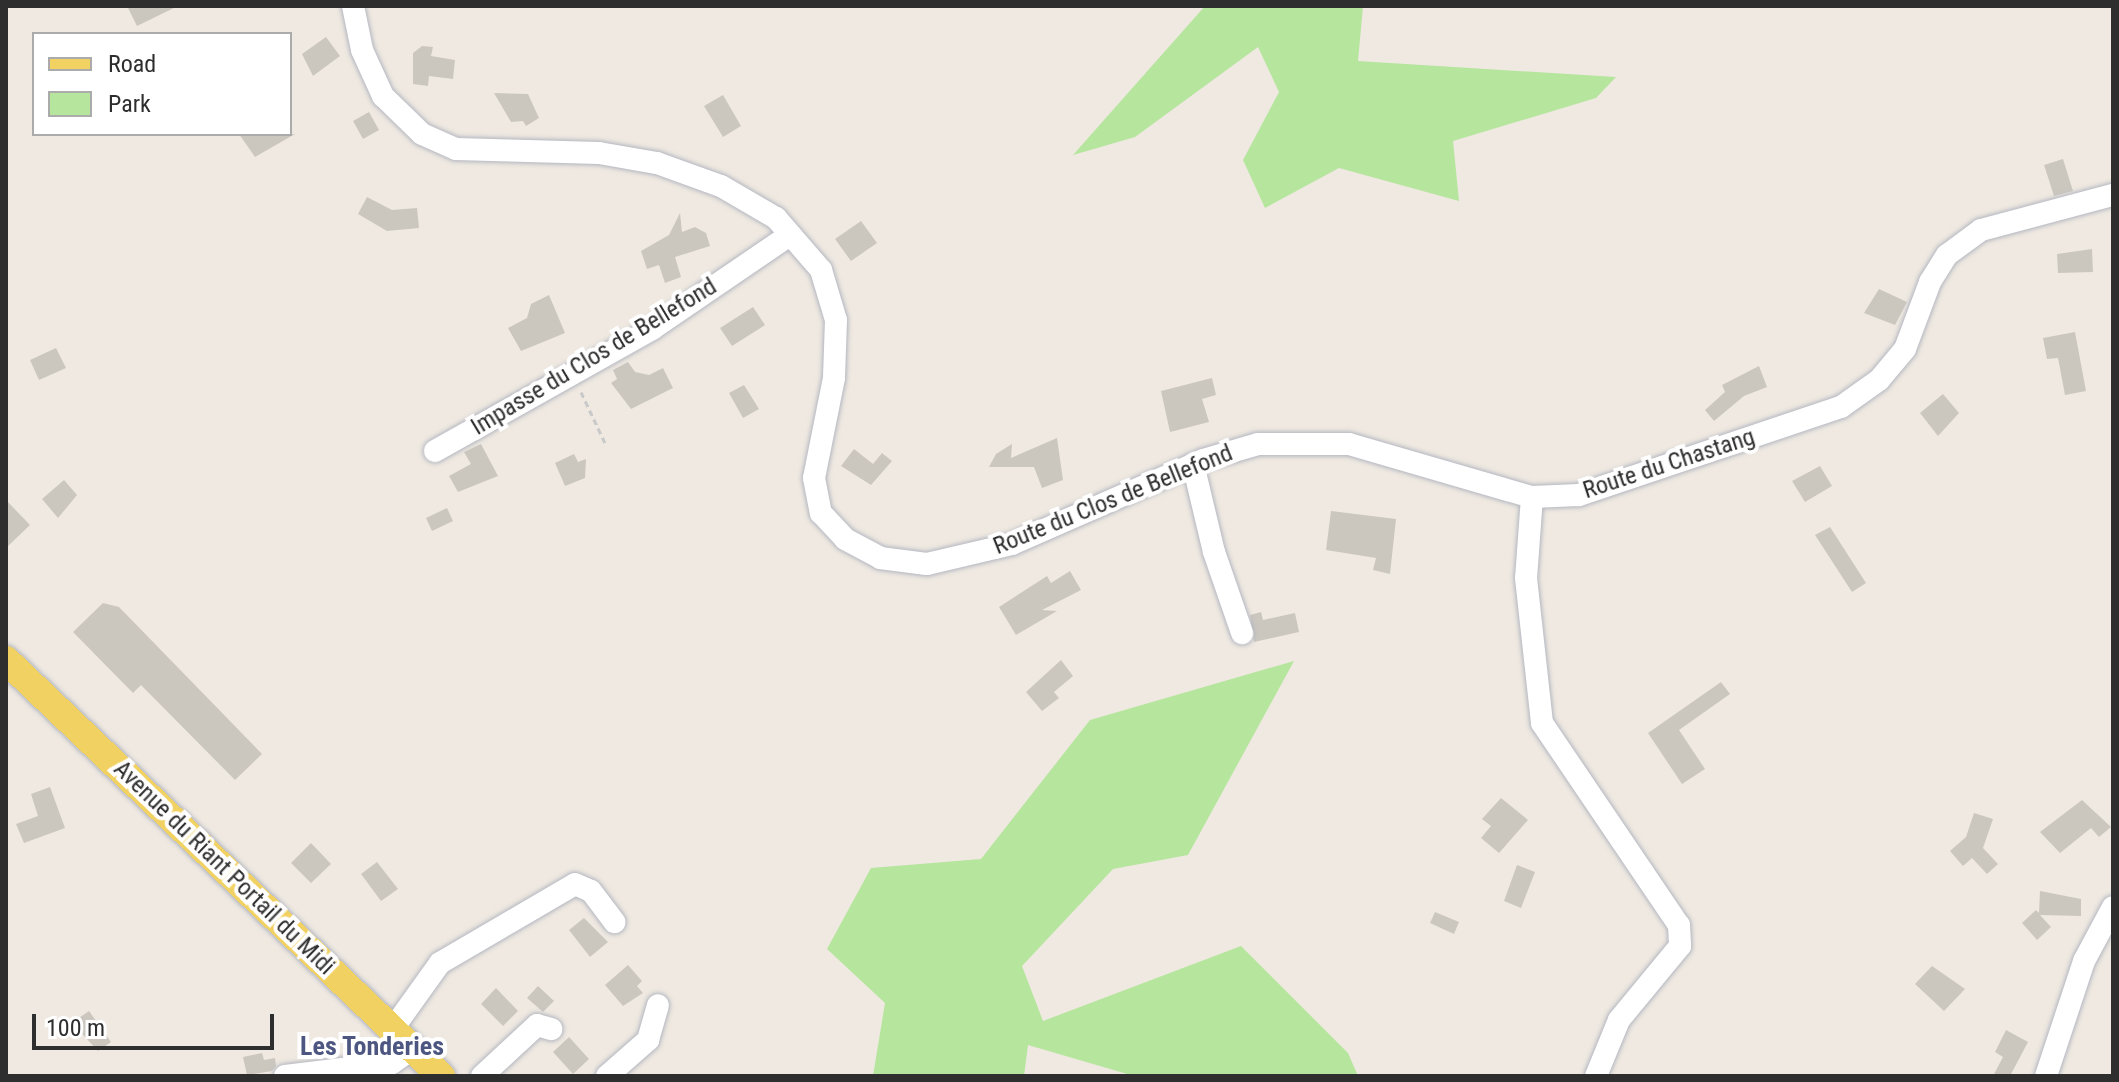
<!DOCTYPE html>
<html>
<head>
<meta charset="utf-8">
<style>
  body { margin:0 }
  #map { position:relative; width:2119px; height:1082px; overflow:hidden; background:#efe9e1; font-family:"Roboto Condensed",sans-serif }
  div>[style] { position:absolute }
  .green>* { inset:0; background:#b6e59e }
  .building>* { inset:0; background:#cbc7bf }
  .path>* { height:3px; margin-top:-1.5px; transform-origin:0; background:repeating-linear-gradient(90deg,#c9c9c9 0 6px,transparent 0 10px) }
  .roads { filter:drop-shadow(0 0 2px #b4b7c1) drop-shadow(0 0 2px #b4b7c1) }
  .minor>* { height:22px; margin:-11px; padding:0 11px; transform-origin:11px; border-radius:11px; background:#fff }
  .major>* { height:28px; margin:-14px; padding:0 14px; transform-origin:14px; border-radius:14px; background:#f2d163 }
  span { translate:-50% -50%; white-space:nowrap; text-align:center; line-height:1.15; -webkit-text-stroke:8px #fff; paint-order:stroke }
  .street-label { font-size:24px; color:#2e2e2e }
  .neighbourhood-label { font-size:26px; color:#4d5680; font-weight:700 }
  .frame { position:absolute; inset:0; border:8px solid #2e2e2e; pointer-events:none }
  .legend { position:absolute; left:32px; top:32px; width:260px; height:104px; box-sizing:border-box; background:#fff; border:2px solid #ababab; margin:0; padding:10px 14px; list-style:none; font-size:24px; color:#2e2e2e }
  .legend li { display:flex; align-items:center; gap:16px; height:40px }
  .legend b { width:40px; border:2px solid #ababab }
  .scale { position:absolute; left:32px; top:1014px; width:242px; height:36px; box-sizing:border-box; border:4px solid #2e2e2e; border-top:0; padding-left:10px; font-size:24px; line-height:28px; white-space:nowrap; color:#2e2e2e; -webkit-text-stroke:6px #fff; paint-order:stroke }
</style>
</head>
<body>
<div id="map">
  <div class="green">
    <i style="clip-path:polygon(1205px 6px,1363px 6px,1358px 61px,1616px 77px,1596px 98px,1453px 141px,1459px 201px,1339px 168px,1265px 208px,1243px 160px,1279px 92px,1258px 47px,1135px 137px,1073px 155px)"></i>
    <i style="clip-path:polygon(1294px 661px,1188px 855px,1113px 869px,1022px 966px,1043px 1021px,1241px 946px,1348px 1053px,1358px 1076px,1134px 1076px,1028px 1045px,1024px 1076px,873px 1076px,885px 1003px,827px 949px,871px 868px,981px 859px,1090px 720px)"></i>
  </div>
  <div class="building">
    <i style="clip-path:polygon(127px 6px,178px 6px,137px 26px)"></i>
    <i style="clip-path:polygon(326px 37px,340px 56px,313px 76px,302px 54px)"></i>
    <i style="clip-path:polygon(422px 46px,433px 47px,431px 56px,455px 60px,453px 79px,429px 76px,428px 86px,413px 84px,413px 53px)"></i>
    <i style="clip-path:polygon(494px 93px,528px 94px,539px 118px,526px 126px,523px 121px,511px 122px)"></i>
    <i style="clip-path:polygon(723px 95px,741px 126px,723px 137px,704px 106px)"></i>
    <i style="clip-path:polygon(369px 112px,379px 130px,363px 139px,353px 121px)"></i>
    <i style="clip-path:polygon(239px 134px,295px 134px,255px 157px)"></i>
    <i style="clip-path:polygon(2063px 159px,2073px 191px,2054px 196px,2044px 165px)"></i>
    <i style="clip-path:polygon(367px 197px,392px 210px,417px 208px,419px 228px,387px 231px,358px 214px)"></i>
    <i style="clip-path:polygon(680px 213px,682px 232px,695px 227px,706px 233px,710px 246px,675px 257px,681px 277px,665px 283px,659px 265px,647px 269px,641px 251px,669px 235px)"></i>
    <i style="clip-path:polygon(861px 221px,877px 243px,851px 261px,835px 239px)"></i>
    <i style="clip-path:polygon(2092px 249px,2093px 272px,2058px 273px,2057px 254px)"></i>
    <i style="clip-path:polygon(1879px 289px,1907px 302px,1895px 325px,1864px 313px)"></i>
    <i style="clip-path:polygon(549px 295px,565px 333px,521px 351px,508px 328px,527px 318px,531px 304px)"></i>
    <i style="clip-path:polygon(753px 307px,765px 325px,732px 346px,720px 328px)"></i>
    <i style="clip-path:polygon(2075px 332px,2086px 391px,2065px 395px,2058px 358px,2047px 359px,2043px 338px)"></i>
    <i style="clip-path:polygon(56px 348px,66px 368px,39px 380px,30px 360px)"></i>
    <i style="clip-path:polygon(628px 362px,635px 372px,649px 375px,663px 368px,673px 388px,631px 409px,611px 383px,617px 379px,613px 370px)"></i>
    <i style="clip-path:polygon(1759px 366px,1767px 387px,1744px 396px,1714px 421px,1705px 410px,1725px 392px,1722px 385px)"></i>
    <i style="clip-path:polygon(1212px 378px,1216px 395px,1202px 399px,1209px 422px,1170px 432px,1161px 391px)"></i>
    <i style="clip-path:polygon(744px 385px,759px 409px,743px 418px,729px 393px)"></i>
    <i style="clip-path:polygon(1943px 394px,1959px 413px,1938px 436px,1920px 413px)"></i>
    <i style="clip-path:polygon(1057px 438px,1063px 480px,1042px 488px,1034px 467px,989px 467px,996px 454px,1012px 444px,1011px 458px)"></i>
    <i style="clip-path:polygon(481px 444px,498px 476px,458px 492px,449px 476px,471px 464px,464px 452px)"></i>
    <i style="clip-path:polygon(854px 449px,873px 464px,882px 453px,892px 461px,871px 485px,841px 466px)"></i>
    <i style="clip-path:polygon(574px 454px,578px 462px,586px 459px,585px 478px,565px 486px,555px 463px)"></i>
    <i style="clip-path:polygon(1820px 466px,1832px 486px,1805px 502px,1792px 481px)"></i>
    <i style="clip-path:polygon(64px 480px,77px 495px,58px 518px,42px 499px)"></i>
    <i style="clip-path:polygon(6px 500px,30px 525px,6px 548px)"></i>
    <i style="clip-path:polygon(447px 508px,453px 521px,432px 531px,426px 518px)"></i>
    <i style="clip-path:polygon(1331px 511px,1396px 519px,1390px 574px,1373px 570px,1376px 558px,1326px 550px)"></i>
    <i style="clip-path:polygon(1830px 527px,1866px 583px,1852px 592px,1815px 535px)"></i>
    <i style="clip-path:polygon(1070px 571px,1081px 590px,1042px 610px,1057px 611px,1016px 635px,999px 607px,1047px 576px,1051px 583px)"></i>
    <i style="clip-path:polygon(103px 603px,119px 607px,262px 754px,235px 780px,141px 685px,133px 693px,73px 632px)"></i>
    <i style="clip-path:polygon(1261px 612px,1263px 620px,1295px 613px,1299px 632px,1254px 642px,1250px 615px)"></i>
    <i style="clip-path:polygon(1061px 660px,1073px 676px,1054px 692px,1059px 698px,1042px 711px,1026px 692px)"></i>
    <i style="clip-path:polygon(1721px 682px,1730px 694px,1679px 730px,1705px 769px,1682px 784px,1648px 733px)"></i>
    <i style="clip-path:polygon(50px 787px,65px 828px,24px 843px,16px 824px,38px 816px,31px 794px)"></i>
    <i style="clip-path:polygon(1501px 798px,1528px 820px,1499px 853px,1481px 838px,1491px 826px,1482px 819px)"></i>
    <i style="clip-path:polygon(2082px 800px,2111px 827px,2099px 837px,2091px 828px,2060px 853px,2040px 832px)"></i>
    <i style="clip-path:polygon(1974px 813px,1993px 819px,1983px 848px,1998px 864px,1987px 874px,1972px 858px,1963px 866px,1950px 851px,1966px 837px)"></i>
    <i style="clip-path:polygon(311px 843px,331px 864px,311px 883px,291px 863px)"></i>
    <i style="clip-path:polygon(377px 862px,398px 889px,381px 901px,361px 874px)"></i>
    <i style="clip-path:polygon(1517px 865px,1535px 872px,1521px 908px,1504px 901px)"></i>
    <i style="clip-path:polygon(2040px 891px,2081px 899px,2081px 916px,2040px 915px,2051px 927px,2037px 940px,2022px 923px,2036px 910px,2039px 913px)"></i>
    <i style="clip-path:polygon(1435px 912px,1459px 922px,1454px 934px,1430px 923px)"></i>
    <i style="clip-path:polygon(584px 918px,608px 942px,590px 957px,569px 930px)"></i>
    <i style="clip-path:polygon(628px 965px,642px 981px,637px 986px,643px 993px,623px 1006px,605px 985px)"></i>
    <i style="clip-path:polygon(1932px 966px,1965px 989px,1944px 1011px,1915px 984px)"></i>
    <i style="clip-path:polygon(538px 986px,554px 1001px,543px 1012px,527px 998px)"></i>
    <i style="clip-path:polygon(496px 988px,518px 1011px,503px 1026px,481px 1004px)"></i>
    <i style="clip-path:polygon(89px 1011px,111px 1042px,98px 1051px,72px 1023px)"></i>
    <i style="clip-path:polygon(2006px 1030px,2028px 1042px,2010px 1076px,1993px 1076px,2003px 1057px,1995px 1052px)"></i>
    <i style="clip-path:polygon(569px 1037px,589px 1059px,573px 1074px,553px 1052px)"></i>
    <i style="clip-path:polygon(262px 1053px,264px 1060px,275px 1058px,276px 1066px,272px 1071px,247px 1075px,243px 1057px)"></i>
  </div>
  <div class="path">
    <i style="left:581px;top:392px;width:59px;rotate:64.7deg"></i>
  </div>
  <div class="roads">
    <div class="minor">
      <i style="left:353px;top:6px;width:45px;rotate:78.4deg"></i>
      <i style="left:362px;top:50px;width:51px;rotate:65.5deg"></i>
      <i style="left:383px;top:96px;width:54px;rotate:44.3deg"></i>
      <i style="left:422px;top:134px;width:37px;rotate:24deg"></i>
      <i style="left:456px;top:149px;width:143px;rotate:1.6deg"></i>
      <i style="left:599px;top:153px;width:59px;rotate:9.8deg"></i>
      <i style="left:657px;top:163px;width:68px;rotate:19.8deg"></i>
      <i style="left:721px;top:186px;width:64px;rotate:30.2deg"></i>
      <i style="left:776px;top:218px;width:69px;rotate:49.1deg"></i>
      <i style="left:821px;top:270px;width:52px;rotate:73.3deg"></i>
      <i style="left:836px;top:320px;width:58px;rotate:92deg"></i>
      <i style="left:834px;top:378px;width:102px;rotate:101.3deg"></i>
      <i style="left:814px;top:478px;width:36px;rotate:79deg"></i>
      <i style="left:821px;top:513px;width:35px;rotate:47deg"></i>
      <i style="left:845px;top:539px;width:40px;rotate:28deg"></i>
      <i style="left:880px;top:558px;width:47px;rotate:7.3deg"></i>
      <i style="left:927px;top:564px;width:87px;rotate:-13.2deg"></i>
      <i style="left:1012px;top:544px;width:209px;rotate:-23.7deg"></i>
      <i style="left:1203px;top:460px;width:57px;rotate:-16.2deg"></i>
      <i style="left:1258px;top:444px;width:91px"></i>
      <i style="left:1349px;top:444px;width:191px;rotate:16.2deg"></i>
      <i style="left:1532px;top:497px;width:47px;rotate:-2.4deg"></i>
      <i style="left:1579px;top:495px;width:276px;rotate:-18.6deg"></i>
      <i style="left:1841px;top:407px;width:47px;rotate:-35.4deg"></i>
      <i style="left:1879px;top:380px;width:40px;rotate:-50deg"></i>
      <i style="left:1905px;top:349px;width:72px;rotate:-69.5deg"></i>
      <i style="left:1930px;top:282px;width:32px;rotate:-58deg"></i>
      <i style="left:1947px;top:255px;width:42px;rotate:-36.3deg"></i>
      <i style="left:1981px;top:230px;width:137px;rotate:-14.9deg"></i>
      <i style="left:435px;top:451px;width:249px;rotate:-29.3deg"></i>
      <i style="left:652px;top:329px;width:167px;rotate:-34.3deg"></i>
      <i style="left:1193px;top:464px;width:90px;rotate:76.6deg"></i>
      <i style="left:1214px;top:552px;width:86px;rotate:70.9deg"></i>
      <i style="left:1532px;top:497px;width:81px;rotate:94.2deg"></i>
      <i style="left:1526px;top:578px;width:146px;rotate:83.7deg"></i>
      <i style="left:1542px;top:723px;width:244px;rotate:55.9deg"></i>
      <i style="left:1679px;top:925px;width:21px;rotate:87deg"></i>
      <i style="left:1680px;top:946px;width:96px;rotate:129.5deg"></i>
      <i style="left:1619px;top:1020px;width:61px;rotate:112.3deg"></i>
      <i style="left:392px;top:1030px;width:82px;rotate:-54.4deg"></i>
      <i style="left:440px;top:963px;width:156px;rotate:-30.3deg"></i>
      <i style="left:575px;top:884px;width:17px;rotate:24deg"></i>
      <i style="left:591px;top:891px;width:39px;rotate:53deg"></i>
      <i style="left:285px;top:1076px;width:108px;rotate:-6.9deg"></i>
      <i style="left:392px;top:1063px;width:24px;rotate:-35deg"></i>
      <i style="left:482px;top:1076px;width:75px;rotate:-42.8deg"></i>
      <i style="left:537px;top:1025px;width:15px;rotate:16deg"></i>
      <i style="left:607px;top:1076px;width:55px;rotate:-41.3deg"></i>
      <i style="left:648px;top:1040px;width:36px;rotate:-74deg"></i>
      <i style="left:2046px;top:1076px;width:121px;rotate:-71.7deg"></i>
      <i style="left:2084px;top:961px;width:61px;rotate:-61.8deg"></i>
    </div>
    <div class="major">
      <i style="left:6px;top:660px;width:602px;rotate:43.72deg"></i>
    </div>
  </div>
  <div class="street-label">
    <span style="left:594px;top:357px;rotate:-31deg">Impasse du Clos de Bellefond</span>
    <span style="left:1669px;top:464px;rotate:-18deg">Route du Chastang</span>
    <span style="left:1113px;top:500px;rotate:-22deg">Route du Clos de Bellefond</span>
    <span style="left:224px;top:868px;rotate:44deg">Avenue du Riant Portail du Midi</span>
  </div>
  <div class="neighbourhood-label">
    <span style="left:372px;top:1047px">Les Tonderies</span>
  </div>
  <div class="frame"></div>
  <ul class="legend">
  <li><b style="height:10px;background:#f2d163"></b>Road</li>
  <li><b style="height:22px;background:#b6e59e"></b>Park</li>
  </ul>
  <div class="scale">100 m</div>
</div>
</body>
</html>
